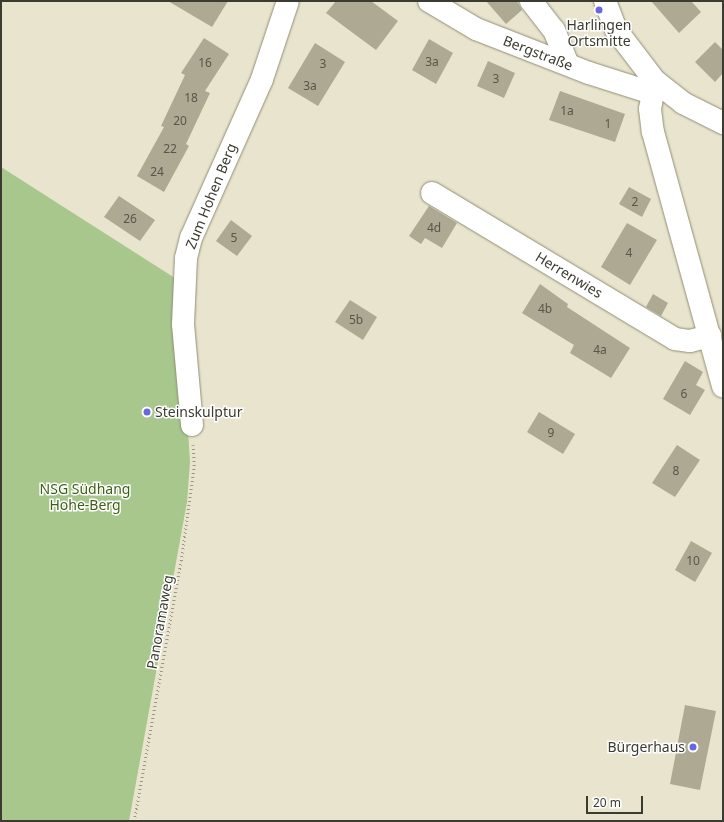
<!DOCTYPE html>
<html>
<head>
<meta charset="utf-8">
<style>
  body { margin:0 }
  #map { position:relative; width:724px; height:822px; overflow:hidden; background:#e9e4cd; font-family:"Noto Sans",sans-serif }
  div>[style] { position:absolute }
  .green>* { inset:0; background:#a7c78d }
  .building>* { inset:0; background:#ada993 }
  .path>* { height:2.5px; margin-top:-1.25px; transform-origin:0; background:repeating-linear-gradient(90deg,#999685 0 1px,transparent 0 4px) }
  .roads { filter:drop-shadow(0 0 1px #918d77) drop-shadow(0 0 1px #918d77) }
  .minor>* { height:22px; margin:-11px; padding:0 11px; transform-origin:11px; border-radius:11px; background:#fff }
  .dots>* { width:11px; height:11px; translate:-50% -50%; box-sizing:border-box; border:2px solid #fff; border-radius:50% }
  span { translate:-50% -50%; white-space:nowrap; text-align:center; line-height:1.15; -webkit-text-stroke:3px #fff; paint-order:stroke }
  .number-label { font-size:12px; color:#58564a }
  .number-label span { -webkit-text-stroke-width:0 }
  .poi-label { font-size:14px; color:#3c3b31 }
  .left { translate:0 -50%; text-align:left }
  .right { translate:-100% -50%; text-align:right }
  .street-label { font-size:14px; color:#3c3b31 }
  .park-label { font-size:14px; color:#3d5f15 }
  .frame { position:absolute; inset:0; border:2px solid #3c3b31; pointer-events:none }
  .scale { position:absolute; left:586px; top:796px; width:57px; height:18px; box-sizing:border-box; border:2px solid #3c3b31; border-top:0; padding-left:5px; font-size:12px; line-height:14px; white-space:nowrap; color:#3c3b31; -webkit-text-stroke:3px #fff; paint-order:stroke }
</style>
</head>
<body>
<div id="map">
  <div class="green">
    <i style="clip-path:polygon(1px 167px,178px 280px,190px 462px,187px 502px,129px 821px,1px 821px)"></i>
  </div>
  <div class="building">
    <i style="clip-path:polygon(168px 1px,228px 1px,212px 27px)"></i>
    <i style="clip-path:polygon(336px 1px,371px 1px,398px 21px,376px 50px,326px 13px)"></i>
    <i style="clip-path:polygon(486px 1px,517px 1px,522px 10px,506px 24px)"></i>
    <i style="clip-path:polygon(651px 1px,691px 1px,701px 12px,679px 33px)"></i>
    <i style="clip-path:polygon(204px 38px,229px 54px,205px 91px,210px 93px,186px 144px,189px 146px,164px 192px,137px 176px,164px 127px,161px 126px,185px 75px,181px 73px)"></i>
    <i style="clip-path:polygon(429px 39px,453px 53px,436px 84px,412px 70px)"></i>
    <i style="clip-path:polygon(715px 42px,723px 50px,723px 73px,715px 82px,695px 62px)"></i>
    <i style="clip-path:polygon(315px 43px,345px 62px,318px 106px,288px 88px)"></i>
    <i style="clip-path:polygon(488px 61px,515px 73px,504px 98px,477px 86px)"></i>
    <i style="clip-path:polygon(560px 91px,625px 114px,615px 142px,549px 120px)"></i>
    <i style="clip-path:polygon(629px 187px,651px 199px,642px 217px,619px 204px)"></i>
    <i style="clip-path:polygon(119px 196px,155px 220px,140px 241px,104px 217px)"></i>
    <i style="clip-path:polygon(429px 206px,457px 223px,442px 248px,425px 238px,421px 244px,409px 236px)"></i>
    <i style="clip-path:polygon(231px 220px,252px 236px,237px 256px,216px 241px)"></i>
    <i style="clip-path:polygon(627px 223px,657px 240px,630px 285px,601px 267px)"></i>
    <i style="clip-path:polygon(540px 284px,568px 304px,567px 307px,630px 348px,611px 378px,570px 353px,574px 345px,522px 313px)"></i>
    <i style="clip-path:polygon(653px 294px,668px 303px,661px 316px,646px 307px)"></i>
    <i style="clip-path:polygon(350px 300px,377px 317px,363px 340px,335px 322px)"></i>
    <i style="clip-path:polygon(685px 361px,703px 372px,696px 385px,705px 390px,690px 415px,663px 399px)"></i>
    <i style="clip-path:polygon(539px 412px,575px 434px,563px 454px,527px 432px)"></i>
    <i style="clip-path:polygon(677px 445px,700px 460px,675px 497px,652px 483px)"></i>
    <i style="clip-path:polygon(691px 541px,712px 553px,695px 582px,675px 570px)"></i>
    <i style="clip-path:polygon(685px 705px,716px 711px,700px 790px,670px 784px)"></i>
  </div>
  <div class="path">
    <i style="left:134px;top:821px;width:264px;rotate:-79.8deg"></i>
    <i style="left:181px;top:561px;width:96px;rotate:-82.2deg"></i>
    <i style="left:194px;top:466px;width:21px;rotate:-93deg"></i>
  </div>
  <div class="roads">
    <div class="minor">
      <i style="left:429px;top:1px;width:55px;rotate:30.8deg"></i>
      <i style="left:476px;top:29px;width:121px;rotate:21.3deg"></i>
      <i style="left:589px;top:73px;width:66px;rotate:17.6deg"></i>
      <i style="left:531px;top:1px;width:37px;rotate:52deg"></i>
      <i style="left:554px;top:30px;width:35px;rotate:68deg"></i>
      <i style="left:605px;top:1px;width:31px;rotate:69deg"></i>
      <i style="left:616px;top:30px;width:64px;rotate:52.6deg"></i>
      <i style="left:655px;top:81px;width:36px;rotate:38deg"></i>
      <i style="left:683px;top:103px;width:45px;rotate:26.6deg"></i>
      <i style="left:655px;top:81px;width:28px;rotate:100deg"></i>
      <i style="left:650px;top:109px;width:23px;rotate:83deg"></i>
      <i style="left:653px;top:132px;width:264px;rotate:74.6deg"></i>
      <i style="left:432px;top:193px;width:283px;rotate:31deg"></i>
      <i style="left:675px;top:339px;width:15px;rotate:8deg"></i>
      <i style="left:690px;top:341px;width:21px;rotate:-14deg"></i>
      <i style="left:192px;top:425px;width:101px;rotate:-95.1deg"></i>
      <i style="left:183px;top:324px;width:66px;rotate:-87.4deg"></i>
      <i style="left:186px;top:258px;width:21px;rotate:-76deg"></i>
      <i style="left:191px;top:238px;width:174px;rotate:-65.9deg"></i>
      <i style="left:262px;top:79px;width:82px;rotate:-71.6deg"></i>
    </div>
  </div>
  <div class="dots">
    <i style="left:599px;top:10px;background:#6867e0"></i>
    <i style="left:147px;top:412px;background:#6867e0"></i>
    <i style="left:693px;top:747px;background:#6867e0"></i>
  </div>
  <div class="number-label">
    <span style="left:432px;top:62px">3a</span>
    <span style="left:205px;top:63px">16</span>
    <span style="left:323px;top:64px">3</span>
    <span style="left:496px;top:79px">3</span>
    <span style="left:310px;top:86px">3a</span>
    <span style="left:191px;top:98px">18</span>
    <span style="left:567px;top:111px">1a</span>
    <span style="left:180px;top:121px">20</span>
    <span style="left:608px;top:124px">1</span>
    <span style="left:170px;top:149px">22</span>
    <span style="left:157px;top:172px">24</span>
    <span style="left:635px;top:202px">2</span>
    <span style="left:130px;top:219px">26</span>
    <span style="left:434px;top:228px">4d</span>
    <span style="left:234px;top:238px">5</span>
    <span style="left:629px;top:253px">4</span>
    <span style="left:545px;top:309px">4b</span>
    <span style="left:356px;top:320px">5b</span>
    <span style="left:600px;top:350px">4a</span>
    <span style="left:684px;top:394px">6</span>
    <span style="left:551px;top:433px">9</span>
    <span style="left:676px;top:471px">8</span>
    <span style="left:693px;top:561px">10</span>
  </div>
  <div class="poi-label">
    <span style="left:599px;top:33px">Harlingen<br>Ortsmitte</span>
    <span class="left" style="left:155px;top:412px">Steinskulptur</span>
    <span class="right" style="left:685px;top:747px">Bürgerhaus</span>
  </div>
  <div class="street-label">
    <span style="left:538px;top:53px;rotate:21deg">Bergstraße</span>
    <span style="left:211px;top:196px;rotate:-68deg">Zum Hohen Berg</span>
    <span style="left:569px;top:275px;rotate:31deg">Herrenwies</span>
    <span style="left:160px;top:622px;rotate:-80deg">Panoramaweg</span>
  </div>
  <div class="park-label">
    <span style="left:85px;top:497px">NSG Südhang<br>Hohe-Berg</span>
  </div>
  <div class="frame"></div>
  <div class="scale">20 m</div>
</div>
</body>
</html>
